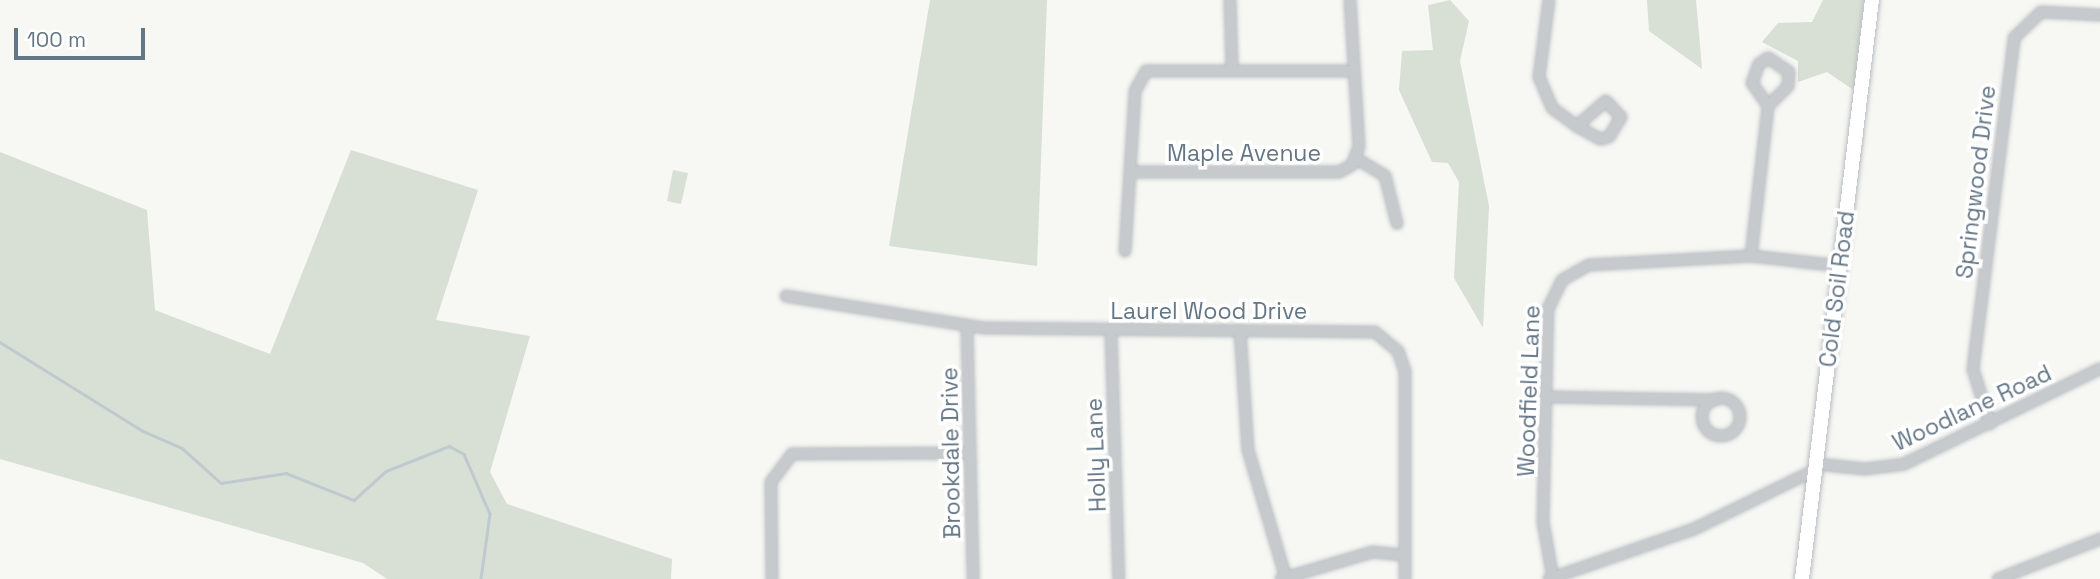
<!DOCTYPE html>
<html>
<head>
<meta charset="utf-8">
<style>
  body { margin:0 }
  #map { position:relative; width:2100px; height:579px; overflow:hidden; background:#f7f7f3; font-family:"Space Grotesk",sans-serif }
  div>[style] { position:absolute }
  .green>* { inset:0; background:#d8dfd4 }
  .stream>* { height:2.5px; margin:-1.25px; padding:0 1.25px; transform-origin:1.25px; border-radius:1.25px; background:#bfcacf }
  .roads { filter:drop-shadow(0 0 2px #b8bdc2) drop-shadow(0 0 2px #b8bdc2) }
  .street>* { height:10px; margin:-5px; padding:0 5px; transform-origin:5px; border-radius:5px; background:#c6cacd }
  .street>.ring { margin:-5px; padding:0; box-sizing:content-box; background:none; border:10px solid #c6cacd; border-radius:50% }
  .secondary>* { height:14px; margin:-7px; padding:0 7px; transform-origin:7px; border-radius:7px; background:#fff }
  span { translate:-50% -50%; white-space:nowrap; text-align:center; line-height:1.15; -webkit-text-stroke:7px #fff; paint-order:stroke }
  .street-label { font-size:23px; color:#647686 }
  .scale { position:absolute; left:14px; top:28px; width:131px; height:32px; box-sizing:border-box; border:4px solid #647686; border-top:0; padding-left:9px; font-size:21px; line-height:24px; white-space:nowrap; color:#647686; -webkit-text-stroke:5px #fff; paint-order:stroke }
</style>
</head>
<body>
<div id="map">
  <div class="green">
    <i style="clip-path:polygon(930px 0,1047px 0,1037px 266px,889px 246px)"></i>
    <i style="clip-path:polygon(1450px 0,1469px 21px,1460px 61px,1489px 206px,1483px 328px,1454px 278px,1459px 182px,1448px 163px,1432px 162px,1399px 90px,1402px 51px,1433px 50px,1428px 5px)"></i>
    <i style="clip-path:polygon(1647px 0,1696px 0,1702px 69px,1649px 31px)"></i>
    <i style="clip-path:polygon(1823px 0,1864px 0,1855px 91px,1827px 72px,1798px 82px,1798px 61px,1762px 42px,1778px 23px,1812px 22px)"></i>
    <i style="clip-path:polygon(351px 150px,478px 190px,436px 320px,530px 336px,490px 472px,507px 504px,672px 559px,671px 579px,387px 579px,363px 563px,0 459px,0 152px,147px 210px,155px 310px,270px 354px)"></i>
    <i style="clip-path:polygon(673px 170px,688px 173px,681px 204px,667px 201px)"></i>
  </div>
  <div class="stream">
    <i style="left:0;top:342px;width:168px;rotate:31.9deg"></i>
    <i style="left:143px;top:431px;width:43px;rotate:23.6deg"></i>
    <i style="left:182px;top:448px;width:52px;rotate:41.9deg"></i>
    <i style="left:221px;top:483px;width:66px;rotate:-8.7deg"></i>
    <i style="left:286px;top:473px;width:73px;rotate:21.7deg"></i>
    <i style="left:354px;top:500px;width:43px;rotate:-42.2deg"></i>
    <i style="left:386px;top:471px;width:68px;rotate:-21.6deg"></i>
    <i style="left:449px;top:446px;width:17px;rotate:28deg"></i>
    <i style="left:464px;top:454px;width:65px;rotate:66.6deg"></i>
    <i style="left:490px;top:514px;width:66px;rotate:97.9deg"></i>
  </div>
  <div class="roads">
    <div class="street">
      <i style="left:1230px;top:0;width:68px;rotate:88.3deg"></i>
      <i style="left:1549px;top:0;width:78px;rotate:97.4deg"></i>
      <i style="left:1539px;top:77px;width:34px;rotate:67deg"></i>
      <i style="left:1552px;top:108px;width:31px;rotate:36deg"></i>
      <i style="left:1606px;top:101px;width:22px;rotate:47deg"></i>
      <i style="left:1621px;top:117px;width:23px;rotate:121deg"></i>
      <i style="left:1609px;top:137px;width:9px;rotate:167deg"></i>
      <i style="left:1600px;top:139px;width:26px;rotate:-151deg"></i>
      <i style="left:1577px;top:126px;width:38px;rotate:-41deg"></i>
      <i style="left:1357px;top:159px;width:33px;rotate:31deg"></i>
      <i style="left:1385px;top:176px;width:49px;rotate:75.7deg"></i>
      <i style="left:1133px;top:172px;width:206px"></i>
      <i style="left:1339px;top:172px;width:15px;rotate:-28deg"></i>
      <i style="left:1352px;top:165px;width:19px;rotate:-69deg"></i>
      <i style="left:1359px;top:147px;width:147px;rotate:-93.5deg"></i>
      <i style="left:1125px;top:251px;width:160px;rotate:-86.4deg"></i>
      <i style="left:1135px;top:91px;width:23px;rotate:-61deg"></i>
      <i style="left:1146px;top:71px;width:208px"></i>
      <i style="left:1751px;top:256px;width:151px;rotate:-83.5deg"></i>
      <i style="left:1768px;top:106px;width:28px;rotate:-45deg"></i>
      <i style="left:1788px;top:86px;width:14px;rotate:-86deg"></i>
      <i style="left:1789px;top:72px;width:25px;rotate:-146deg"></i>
      <i style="left:1768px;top:58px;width:11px;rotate:146deg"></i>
      <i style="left:1759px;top:64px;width:20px;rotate:110deg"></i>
      <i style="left:1752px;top:83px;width:28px;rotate:55deg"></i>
      <i style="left:786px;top:296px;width:201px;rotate:9.2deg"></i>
      <i style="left:984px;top:328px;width:391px;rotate:0.6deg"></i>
      <i style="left:1375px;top:332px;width:30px;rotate:40deg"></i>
      <i style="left:1398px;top:351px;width:21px;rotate:71deg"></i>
      <i style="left:1405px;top:371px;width:208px;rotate:90deg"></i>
      <i style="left:967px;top:327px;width:252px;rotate:88.6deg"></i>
      <i style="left:1240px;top:330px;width:120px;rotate:86.2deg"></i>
      <i style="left:1248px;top:450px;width:134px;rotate:73.5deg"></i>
      <i style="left:1111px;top:331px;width:248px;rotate:88.2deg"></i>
      <i style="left:1546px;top:397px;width:170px;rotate:1deg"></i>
      <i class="ring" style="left:1702px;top:398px;width:28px;height:28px"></i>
      <i style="left:1990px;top:424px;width:58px;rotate:-107.2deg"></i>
      <i style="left:1973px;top:369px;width:334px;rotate:-82.9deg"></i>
      <i style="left:2014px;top:38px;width:37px;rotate:-44deg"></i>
      <i style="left:2041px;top:12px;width:59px;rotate:2.9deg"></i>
      <i style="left:1816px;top:464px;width:49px;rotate:5.8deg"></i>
      <i style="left:1865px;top:469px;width:39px;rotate:-7deg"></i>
      <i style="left:1904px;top:464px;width:218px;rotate:-25.9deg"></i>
      <i style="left:1553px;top:578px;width:57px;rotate:-100.1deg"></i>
      <i style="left:1543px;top:522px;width:213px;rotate:-88.7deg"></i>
      <i style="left:1548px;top:309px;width:32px;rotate:-64deg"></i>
      <i style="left:1562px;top:280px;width:31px;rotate:-29deg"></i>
      <i style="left:1589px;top:265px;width:162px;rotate:-3.2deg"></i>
      <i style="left:1751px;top:256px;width:90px;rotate:6.4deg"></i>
      <i style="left:772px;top:579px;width:97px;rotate:-90.6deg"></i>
      <i style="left:771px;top:482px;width:35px;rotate:-53deg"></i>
      <i style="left:792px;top:454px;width:178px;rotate:-0.3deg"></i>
      <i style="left:1281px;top:579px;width:96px;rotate:-16.4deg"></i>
      <i style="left:1373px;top:552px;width:30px;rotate:6deg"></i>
      <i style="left:1549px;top:579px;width:153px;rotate:-19deg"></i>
      <i style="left:1694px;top:529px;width:135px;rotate:-26deg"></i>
      <i style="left:1998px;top:579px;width:110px;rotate:-21.4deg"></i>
    </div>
    <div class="secondary">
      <i style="left:1802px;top:579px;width:583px;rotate:-83.11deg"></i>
    </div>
  </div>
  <div class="street-label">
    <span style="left:1244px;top:153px">Maple Avenue</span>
    <span style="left:1976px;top:182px;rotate:-83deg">Springwood Drive</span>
    <span style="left:1837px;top:289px;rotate:-83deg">Cold Soil Road</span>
    <span style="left:1209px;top:311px">Laurel Wood Drive</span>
    <span style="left:1529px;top:391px;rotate:-88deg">Woodfield Lane</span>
    <span style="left:1972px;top:408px;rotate:-25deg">Woodlane Road</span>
    <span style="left:951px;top:453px;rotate:-91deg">Brookdale Drive</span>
    <span style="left:1096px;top:455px;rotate:-92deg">Holly Lane</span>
  </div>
  <div class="scale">100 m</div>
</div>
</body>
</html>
